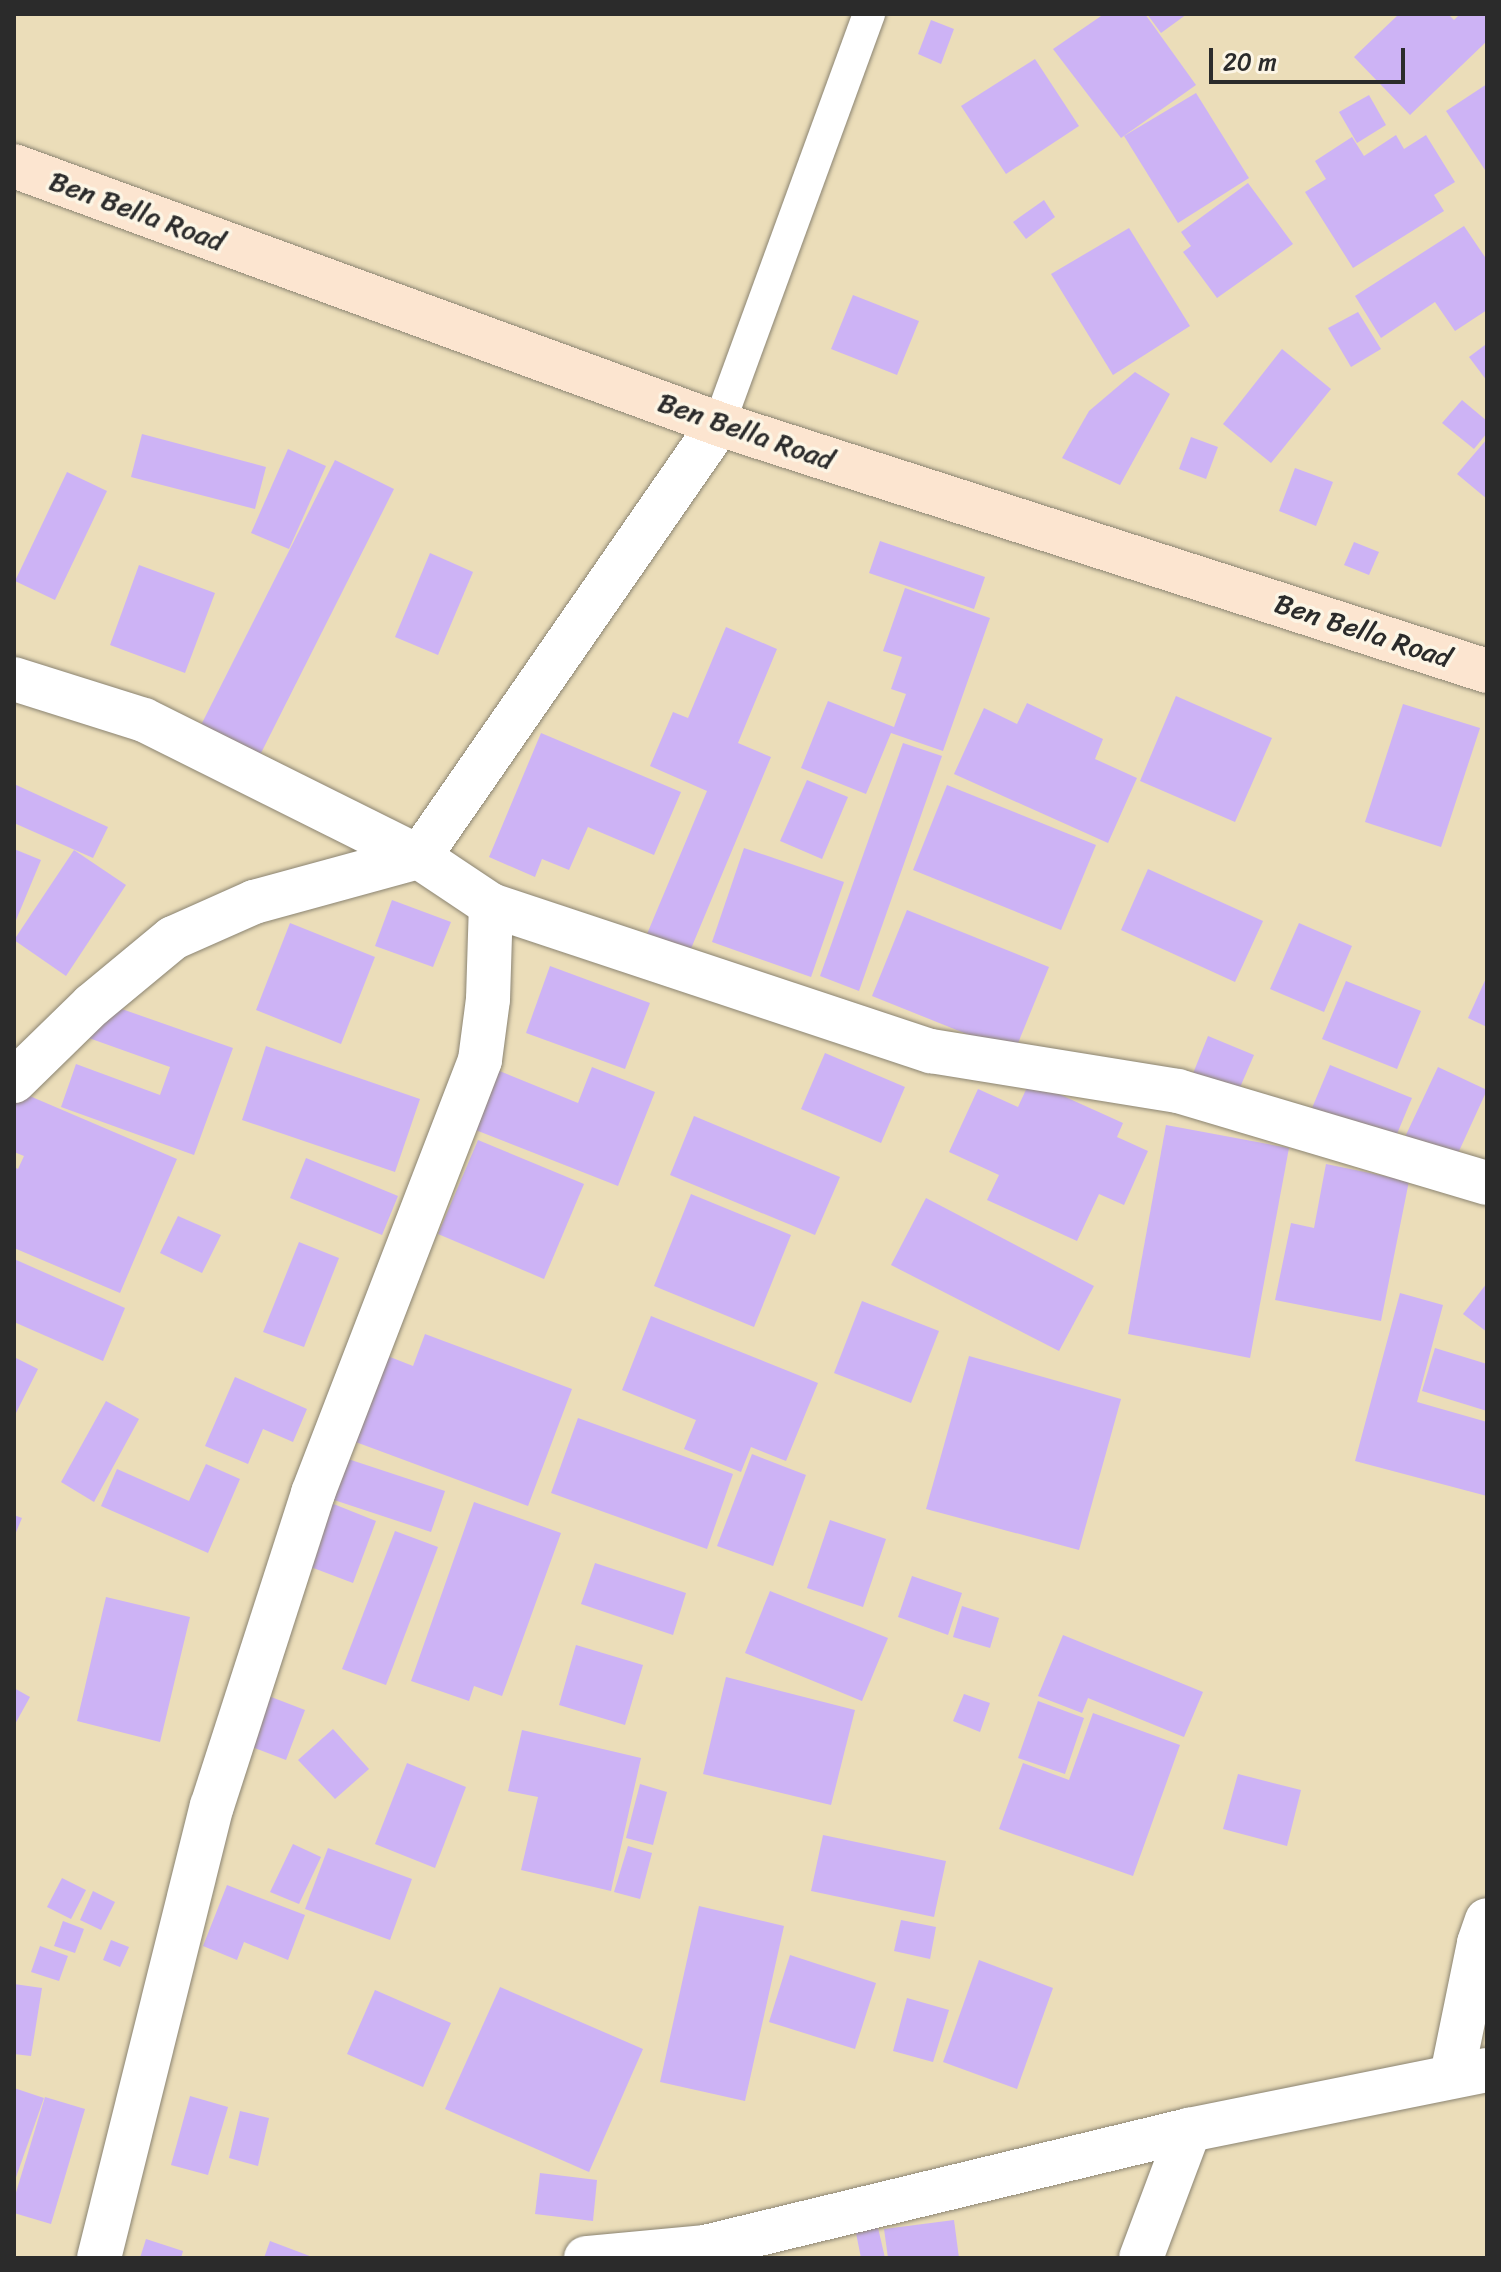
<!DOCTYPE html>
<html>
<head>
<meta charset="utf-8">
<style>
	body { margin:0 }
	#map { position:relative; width:1501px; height:2272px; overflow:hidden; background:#ebddb9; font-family:Sriracha,sans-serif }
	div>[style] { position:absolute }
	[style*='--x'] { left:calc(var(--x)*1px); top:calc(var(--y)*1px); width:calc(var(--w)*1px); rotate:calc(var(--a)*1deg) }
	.building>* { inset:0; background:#cdb3f5 }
	.roads { filter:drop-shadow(0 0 2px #8b8472) drop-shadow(0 0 2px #8b8472) }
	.service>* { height:32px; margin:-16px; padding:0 16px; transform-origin:16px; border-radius:16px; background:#fff }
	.minor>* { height:44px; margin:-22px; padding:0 22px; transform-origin:22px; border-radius:22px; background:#fff }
	.secondary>* { height:44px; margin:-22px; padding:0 22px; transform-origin:22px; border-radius:22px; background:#fce5d0 }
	span { translate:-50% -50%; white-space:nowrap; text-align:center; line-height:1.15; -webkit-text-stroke:7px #fcf5e5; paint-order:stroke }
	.street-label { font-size:28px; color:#2b2b2b }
	.frame { position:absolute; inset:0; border:16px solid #2b2b2b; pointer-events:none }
	.scale { position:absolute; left:1209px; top:48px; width:196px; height:36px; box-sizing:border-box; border:4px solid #2b2b2b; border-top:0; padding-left:10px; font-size:24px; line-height:28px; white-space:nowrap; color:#2b2b2b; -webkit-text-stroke:6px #fcf5e5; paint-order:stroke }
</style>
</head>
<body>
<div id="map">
	<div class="building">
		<i style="clip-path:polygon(1104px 14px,1145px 14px,1196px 85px,1121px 138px,1053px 49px)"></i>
		<i style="clip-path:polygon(1147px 14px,1187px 14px,1161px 33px)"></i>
		<i style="clip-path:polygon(1399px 14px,1448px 14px,1454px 20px,1460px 14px,1487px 14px,1487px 41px,1410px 115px,1354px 57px)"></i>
		<i style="clip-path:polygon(931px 20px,954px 29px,941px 64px,918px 54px)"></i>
		<i style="clip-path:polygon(1035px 59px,1079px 126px,1006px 174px,961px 106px)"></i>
		<i style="clip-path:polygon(1487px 84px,1487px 173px,1446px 111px)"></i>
		<i style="clip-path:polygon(1196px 93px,1249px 178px,1178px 223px,1124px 136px)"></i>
		<i style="clip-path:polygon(1369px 95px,1386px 125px,1357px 143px,1339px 112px)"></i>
		<i style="clip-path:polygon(1396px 135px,1404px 149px,1426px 135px,1455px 182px,1434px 195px,1444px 211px,1353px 268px,1305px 192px,1326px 179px,1315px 161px,1352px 137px,1364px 156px)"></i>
		<i style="clip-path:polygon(1248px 183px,1293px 244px,1217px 298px,1183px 252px,1191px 246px,1181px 232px)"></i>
		<i style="clip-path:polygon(1044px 200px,1055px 217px,1026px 239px,1013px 222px)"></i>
		<i style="clip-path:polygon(1464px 226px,1487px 260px,1487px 310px,1455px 331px,1435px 302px,1381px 338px,1355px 296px)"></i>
		<i style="clip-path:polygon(1129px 228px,1190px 326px,1113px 375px,1051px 274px)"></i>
		<i style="clip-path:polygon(853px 295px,919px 321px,897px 375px,831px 349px)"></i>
		<i style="clip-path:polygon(1358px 312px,1381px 349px,1351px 367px,1328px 328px)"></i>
		<i style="clip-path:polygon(1485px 345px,1487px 347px,1487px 381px,1469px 357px)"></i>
		<i style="clip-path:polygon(1282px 349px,1331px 389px,1271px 463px,1223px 424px)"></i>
		<i style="clip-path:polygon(1135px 372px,1170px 394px,1120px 485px,1062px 458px,1089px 411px)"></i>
		<i style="clip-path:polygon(1462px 400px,1487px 421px,1487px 433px,1474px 449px,1442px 423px)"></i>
		<i style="clip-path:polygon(142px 434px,266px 467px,255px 509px,131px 477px)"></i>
		<i style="clip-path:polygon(1191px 437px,1218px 447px,1206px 479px,1179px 469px)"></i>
		<i style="clip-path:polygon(1487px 439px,1487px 499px,1457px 474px)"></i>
		<i style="clip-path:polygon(288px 449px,326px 466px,289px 549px,251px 533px)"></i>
		<i style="clip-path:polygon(335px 460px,394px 489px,257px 761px,198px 731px)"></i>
		<i style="clip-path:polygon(1295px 468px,1333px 482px,1316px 526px,1279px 511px)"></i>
		<i style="clip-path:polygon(67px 472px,107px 491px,55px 600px,15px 581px)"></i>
		<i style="clip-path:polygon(880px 541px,985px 577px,974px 609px,869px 573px)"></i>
		<i style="clip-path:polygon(1354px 542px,1379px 552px,1369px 575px,1344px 565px)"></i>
		<i style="clip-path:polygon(430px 553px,473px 572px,438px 655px,395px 637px)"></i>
		<i style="clip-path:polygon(139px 565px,215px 593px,185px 673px,110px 645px)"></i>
		<i style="clip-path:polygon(905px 588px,990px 618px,943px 751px,891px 733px,866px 794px,801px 768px,828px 701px,894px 727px,906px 694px,891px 689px,902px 657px,883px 651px)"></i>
		<i style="clip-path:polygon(726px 627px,777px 649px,738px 743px,771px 757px,690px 951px,647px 934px,707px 791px,650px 766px,673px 712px,688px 718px)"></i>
		<i style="clip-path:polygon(1176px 696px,1272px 738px,1235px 822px,1140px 781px)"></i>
		<i style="clip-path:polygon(1027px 703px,1103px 739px,1095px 759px,1137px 778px,1108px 843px,954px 774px,984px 708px,1017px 724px)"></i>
		<i style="clip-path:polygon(1403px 704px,1480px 728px,1441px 847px,1365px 822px)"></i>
		<i style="clip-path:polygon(541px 733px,681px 792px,654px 855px,588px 827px,569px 870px,542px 859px,535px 877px,489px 857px)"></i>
		<i style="clip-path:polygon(903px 743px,942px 756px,859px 991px,820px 976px)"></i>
		<i style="clip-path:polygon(807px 780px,848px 797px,822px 859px,780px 841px)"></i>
		<i style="clip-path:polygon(14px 784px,108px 827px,93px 858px,14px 823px)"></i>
		<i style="clip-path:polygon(947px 785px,1096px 845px,1061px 930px,913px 870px)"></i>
		<i style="clip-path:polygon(744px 848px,844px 882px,811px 977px,712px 942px)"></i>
		<i style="clip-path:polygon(14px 849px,41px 860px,14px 925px)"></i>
		<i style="clip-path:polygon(74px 850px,126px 885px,66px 976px,14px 940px)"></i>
		<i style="clip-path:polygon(1148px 869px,1263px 921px,1235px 982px,1121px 930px)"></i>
		<i style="clip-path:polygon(392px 900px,451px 922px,433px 967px,375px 946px)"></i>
		<i style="clip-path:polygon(907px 910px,1049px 967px,1014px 1053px,872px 996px)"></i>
		<i style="clip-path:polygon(290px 923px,375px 957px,341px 1044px,256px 1010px)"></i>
		<i style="clip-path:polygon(1299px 923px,1352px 946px,1324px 1012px,1270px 989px)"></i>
		<i style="clip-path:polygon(550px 966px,650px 1003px,625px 1069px,526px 1033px)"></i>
		<i style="clip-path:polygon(1487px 976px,1487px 1027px,1468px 1018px)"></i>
		<i style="clip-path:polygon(1346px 981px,1421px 1011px,1397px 1069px,1322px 1039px)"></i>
		<i style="clip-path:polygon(99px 1001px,233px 1048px,194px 1155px,61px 1107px,76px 1064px,160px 1095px,170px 1067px,86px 1037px)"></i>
		<i style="clip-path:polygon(1208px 1036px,1254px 1055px,1235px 1099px,1190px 1081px)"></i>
		<i style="clip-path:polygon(266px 1046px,420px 1099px,395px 1172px,242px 1120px)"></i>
		<i style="clip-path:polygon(825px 1053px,905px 1087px,881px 1143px,801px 1109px)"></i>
		<i style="clip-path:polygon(1330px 1065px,1412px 1098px,1389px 1153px,1307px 1120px)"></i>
		<i style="clip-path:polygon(592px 1067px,655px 1092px,618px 1186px,473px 1129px,497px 1070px,578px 1103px)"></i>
		<i style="clip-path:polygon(1438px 1067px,1487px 1090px,1454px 1162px,1404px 1139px)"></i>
		<i style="clip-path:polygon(1030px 1081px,1123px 1123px,1117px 1137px,1148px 1151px,1124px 1205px,1099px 1194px,1077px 1241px,987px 1200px,999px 1175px,949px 1152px,978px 1089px,1018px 1107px)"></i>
		<i style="clip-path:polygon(18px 1091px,177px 1159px,120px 1293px,14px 1248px,14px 1167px,18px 1169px,24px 1156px,14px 1152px,14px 1102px)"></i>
		<i style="clip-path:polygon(694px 1116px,840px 1177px,815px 1235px,670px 1175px)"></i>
		<i style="clip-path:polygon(1166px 1125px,1289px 1148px,1250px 1358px,1128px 1334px)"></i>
		<i style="clip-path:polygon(478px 1140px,584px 1184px,544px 1279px,438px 1234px)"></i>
		<i style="clip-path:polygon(306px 1158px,398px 1196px,382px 1235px,290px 1198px)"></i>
		<i style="clip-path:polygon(1326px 1164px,1409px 1181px,1381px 1321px,1275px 1300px,1291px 1223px,1314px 1228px)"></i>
		<i style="clip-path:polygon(691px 1194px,791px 1235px,754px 1327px,654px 1286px)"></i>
		<i style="clip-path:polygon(926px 1198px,1094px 1286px,1059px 1351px,891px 1265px)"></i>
		<i style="clip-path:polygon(178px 1216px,221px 1235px,202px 1273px,160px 1253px)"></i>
		<i style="clip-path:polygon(299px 1242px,339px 1258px,304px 1347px,263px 1332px)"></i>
		<i style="clip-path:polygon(14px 1259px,125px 1308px,103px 1361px,14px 1322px)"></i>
		<i style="clip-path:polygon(1487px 1283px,1487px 1332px,1463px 1314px)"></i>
		<i style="clip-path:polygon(1400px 1293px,1443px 1305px,1417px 1402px,1487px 1422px,1487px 1496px,1355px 1461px)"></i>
		<i style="clip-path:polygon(862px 1301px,939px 1331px,911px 1403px,834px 1373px)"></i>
		<i style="clip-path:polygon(651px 1316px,818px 1383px,786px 1461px,751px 1447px,741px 1472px,684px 1449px,696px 1420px,622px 1390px)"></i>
		<i style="clip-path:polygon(425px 1334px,572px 1389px,528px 1506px,353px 1441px,385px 1355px,413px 1366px)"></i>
		<i style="clip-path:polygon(1435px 1348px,1487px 1364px,1487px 1411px,1422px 1391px)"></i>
		<i style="clip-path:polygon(969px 1356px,1121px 1399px,1079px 1550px,926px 1509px)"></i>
		<i style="clip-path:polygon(14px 1357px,38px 1369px,14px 1417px)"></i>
		<i style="clip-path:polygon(235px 1377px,307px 1409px,293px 1442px,263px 1429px,248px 1464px,205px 1446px)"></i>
		<i style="clip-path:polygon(106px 1401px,139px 1419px,94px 1502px,61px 1482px)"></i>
		<i style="clip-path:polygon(578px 1418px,733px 1474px,707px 1549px,551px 1493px)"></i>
		<i style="clip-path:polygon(752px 1454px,806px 1475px,773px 1566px,717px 1546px)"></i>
		<i style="clip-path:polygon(345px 1458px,445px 1491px,431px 1532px,331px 1499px)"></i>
		<i style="clip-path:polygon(206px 1464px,240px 1479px,208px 1553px,101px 1506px,117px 1469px,189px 1501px)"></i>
		<i style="clip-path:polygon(474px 1502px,561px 1533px,502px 1696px,474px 1686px,469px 1701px,411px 1681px)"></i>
		<i style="clip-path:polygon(331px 1503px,376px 1521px,353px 1583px,308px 1566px)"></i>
		<i style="clip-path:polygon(14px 1515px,22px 1518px,14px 1537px)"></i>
		<i style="clip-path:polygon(830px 1520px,886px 1539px,863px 1607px,807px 1588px)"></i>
		<i style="clip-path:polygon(395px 1531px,438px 1547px,386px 1685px,342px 1669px)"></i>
		<i style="clip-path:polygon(595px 1563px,686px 1593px,673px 1635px,581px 1604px)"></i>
		<i style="clip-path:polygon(912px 1576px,962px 1593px,948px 1635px,898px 1617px)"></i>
		<i style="clip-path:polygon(770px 1591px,888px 1638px,862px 1701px,745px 1653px)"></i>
		<i style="clip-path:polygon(106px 1597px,190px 1617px,160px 1742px,77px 1721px)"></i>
		<i style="clip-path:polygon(962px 1606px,999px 1618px,990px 1648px,953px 1637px)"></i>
		<i style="clip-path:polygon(1063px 1635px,1203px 1692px,1184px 1737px,1088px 1698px,1082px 1713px,1038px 1696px)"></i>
		<i style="clip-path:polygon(576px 1645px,643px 1665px,625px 1725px,559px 1705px)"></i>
		<i style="clip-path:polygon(726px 1677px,855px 1710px,831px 1805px,703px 1774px)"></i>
		<i style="clip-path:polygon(14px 1688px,30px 1697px,14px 1726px)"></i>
		<i style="clip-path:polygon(964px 1694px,990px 1703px,980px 1732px,953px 1721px)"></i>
		<i style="clip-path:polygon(266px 1695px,305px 1710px,286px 1760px,247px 1745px)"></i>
		<i style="clip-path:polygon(1038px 1701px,1084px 1718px,1065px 1774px,1018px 1758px)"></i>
		<i style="clip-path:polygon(1093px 1713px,1180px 1745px,1133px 1876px,999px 1829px,1023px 1763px,1069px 1780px)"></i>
		<i style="clip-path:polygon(333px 1729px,369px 1769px,335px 1799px,298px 1760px)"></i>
		<i style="clip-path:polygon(522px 1730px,641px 1758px,611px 1891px,521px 1870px,538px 1797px,508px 1791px)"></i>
		<i style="clip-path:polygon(407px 1763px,466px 1787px,435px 1868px,375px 1844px)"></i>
		<i style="clip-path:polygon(1238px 1774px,1301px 1790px,1287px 1846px,1223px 1829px)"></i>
		<i style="clip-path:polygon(640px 1784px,667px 1792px,653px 1845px,626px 1838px)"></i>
		<i style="clip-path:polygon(823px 1835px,946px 1861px,934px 1917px,811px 1891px)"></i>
		<i style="clip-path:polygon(293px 1844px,321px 1857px,299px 1904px,270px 1892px)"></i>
		<i style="clip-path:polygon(628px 1846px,652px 1853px,640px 1899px,614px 1892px)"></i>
		<i style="clip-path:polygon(328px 1848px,412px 1879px,390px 1940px,305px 1909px)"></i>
		<i style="clip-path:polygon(62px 1878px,86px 1890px,71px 1919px,47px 1907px)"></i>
		<i style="clip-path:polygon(227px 1885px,305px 1915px,288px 1960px,244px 1942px,237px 1960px,203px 1946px)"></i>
		<i style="clip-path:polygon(93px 1891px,115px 1902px,101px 1930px,80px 1920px)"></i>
		<i style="clip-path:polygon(699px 1906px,784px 1926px,745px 2101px,660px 2082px)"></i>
		<i style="clip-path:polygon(901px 1920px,936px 1927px,930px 1959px,894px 1951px)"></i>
		<i style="clip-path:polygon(63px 1921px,84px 1929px,75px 1953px,54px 1946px)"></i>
		<i style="clip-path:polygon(111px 1940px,129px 1947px,120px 1967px,103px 1960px)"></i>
		<i style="clip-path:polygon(40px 1946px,68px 1956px,59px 1981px,31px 1972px)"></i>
		<i style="clip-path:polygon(790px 1955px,876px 1983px,855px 2049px,769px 2022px)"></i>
		<i style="clip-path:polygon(979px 1960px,1053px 1988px,1017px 2089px,943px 2062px)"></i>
		<i style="clip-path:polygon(14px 1984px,42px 1988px,31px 2056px,14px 2054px)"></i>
		<i style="clip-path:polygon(500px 1987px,643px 2049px,589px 2172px,445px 2109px)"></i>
		<i style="clip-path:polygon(375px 1990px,451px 2023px,423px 2087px,347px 2054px)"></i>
		<i style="clip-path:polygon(907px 1998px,949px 2010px,933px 2062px,893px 2051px)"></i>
		<i style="clip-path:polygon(14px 2088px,44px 2098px,14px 2183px)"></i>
		<i style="clip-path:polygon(190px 2096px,228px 2107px,208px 2175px,171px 2165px)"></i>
		<i style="clip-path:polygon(45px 2097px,85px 2109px,51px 2224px,14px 2213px,14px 2199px)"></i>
		<i style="clip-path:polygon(240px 2111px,269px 2118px,258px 2166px,229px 2158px)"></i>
		<i style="clip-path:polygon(540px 2173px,597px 2180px,593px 2221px,535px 2214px)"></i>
		<i style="clip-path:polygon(876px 2219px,885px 2258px,861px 2258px,854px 2223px)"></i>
		<i style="clip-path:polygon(954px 2220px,959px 2258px,888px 2258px,884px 2229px)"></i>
		<i style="clip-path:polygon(146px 2239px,183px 2251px,181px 2258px,140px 2258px)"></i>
		<i style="clip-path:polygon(270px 2241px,315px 2258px,264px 2258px)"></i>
	</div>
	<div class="roads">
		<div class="service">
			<i style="--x:719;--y:424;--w:437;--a:-69.9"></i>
		</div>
		<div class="minor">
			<i style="--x:14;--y:679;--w:136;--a:17.5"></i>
			<i style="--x:144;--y:720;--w:307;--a:26.5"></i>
			<i style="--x:419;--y:857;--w:87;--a:33.7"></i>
			<i style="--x:491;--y:905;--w:464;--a:18.4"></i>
			<i style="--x:931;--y:1051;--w:250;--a:9.2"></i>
			<i style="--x:1178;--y:1091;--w:322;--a:16.6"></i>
			<i style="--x:14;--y:1081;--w:109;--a:-44.3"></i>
			<i style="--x:92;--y:1005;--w:105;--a:-39.6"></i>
			<i style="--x:173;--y:938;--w:89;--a:-24"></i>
			<i style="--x:254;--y:902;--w:171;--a:-15.3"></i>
			<i style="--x:419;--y:857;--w:527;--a:-55.28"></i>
			<i style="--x:1452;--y:2075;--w:135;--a:-78.4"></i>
			<i style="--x:1479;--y:1943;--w:24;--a:-71"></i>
			<i style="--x:99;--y:2258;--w:466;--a:-76"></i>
			<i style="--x:212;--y:1806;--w:329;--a:-72.1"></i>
			<i style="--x:313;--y:1493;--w:464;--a:-68.9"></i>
			<i style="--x:480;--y:1060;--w:62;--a:-82.5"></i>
			<i style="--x:488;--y:999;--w:94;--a:-88.2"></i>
			<i style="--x:586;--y:2258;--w:120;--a:-5.3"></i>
			<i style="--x:705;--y:2247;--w:498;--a:-13.6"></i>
			<i style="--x:1189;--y:2130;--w:304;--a:-11.4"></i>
			<i style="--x:1141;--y:2258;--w:137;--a:-69.4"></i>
		</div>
		<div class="secondary">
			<i style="--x:14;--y:166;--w:751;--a:20.1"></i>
			<i style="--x:719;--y:424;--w:807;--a:17.83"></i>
		</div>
	</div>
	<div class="street-label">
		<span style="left:137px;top:211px;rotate:20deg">Ben Bella Road</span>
		<span style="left:746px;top:431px;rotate:19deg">Ben Bella Road</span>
		<span style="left:1363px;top:631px;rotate:18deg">Ben Bella Road</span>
	</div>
	<div class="frame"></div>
	<div class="scale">20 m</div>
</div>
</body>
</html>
